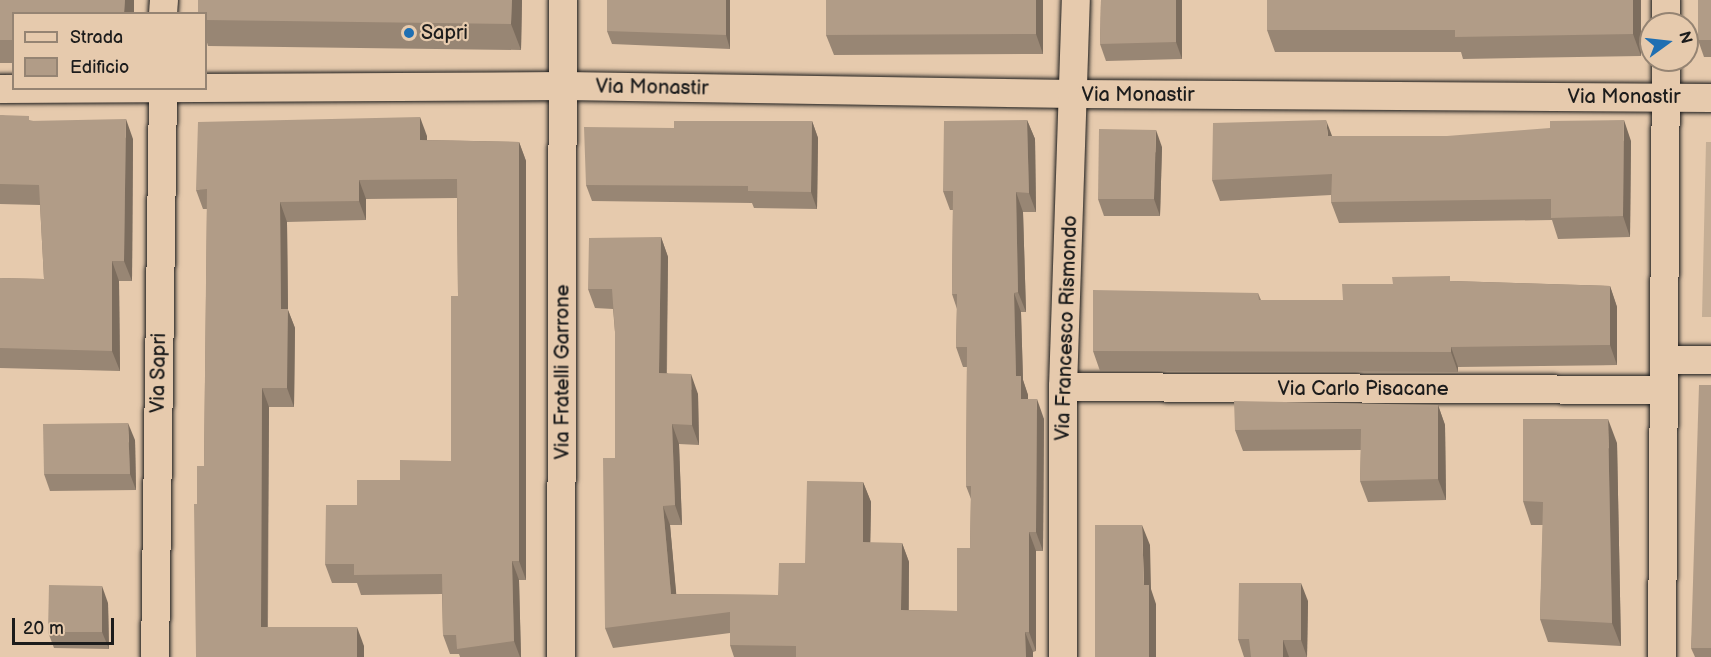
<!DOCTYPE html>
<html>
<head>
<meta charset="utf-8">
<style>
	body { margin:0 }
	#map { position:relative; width:1711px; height:657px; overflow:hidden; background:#e6caad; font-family:"Balsamiq Sans",sans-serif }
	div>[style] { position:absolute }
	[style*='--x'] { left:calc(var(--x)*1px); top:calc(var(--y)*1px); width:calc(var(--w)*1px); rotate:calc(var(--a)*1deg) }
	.green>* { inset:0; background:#c5ae95 }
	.roads { filter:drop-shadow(0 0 2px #1c1c1c) drop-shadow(0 0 2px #1c1c1c) }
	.street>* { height:28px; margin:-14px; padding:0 14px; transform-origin:14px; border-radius:14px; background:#e6caad }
	.wall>* { inset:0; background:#988674 }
	.shaded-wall>* { inset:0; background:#7c6d5e }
	.building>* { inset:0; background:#b19c87 }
	.dots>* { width:16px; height:16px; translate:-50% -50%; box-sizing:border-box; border:3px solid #e6caad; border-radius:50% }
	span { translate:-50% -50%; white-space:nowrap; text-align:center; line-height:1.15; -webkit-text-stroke:4.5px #e6caad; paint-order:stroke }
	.poi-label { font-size:20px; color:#1c1c1c }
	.left { translate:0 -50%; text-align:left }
	.street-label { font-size:20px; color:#1c1c1c }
	.legend { position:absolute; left:12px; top:12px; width:195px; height:78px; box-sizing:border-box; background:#e6caad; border:2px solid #958473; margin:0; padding:8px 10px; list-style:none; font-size:18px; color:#1c1c1c }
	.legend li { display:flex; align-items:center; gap:12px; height:30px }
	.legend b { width:30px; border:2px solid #958473 }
	.north { position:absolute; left:1639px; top:12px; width:60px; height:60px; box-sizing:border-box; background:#e6caad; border:2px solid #958473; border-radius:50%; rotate:75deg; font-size:16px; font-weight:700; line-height:24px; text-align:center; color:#1c1c1c }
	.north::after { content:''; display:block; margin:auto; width:21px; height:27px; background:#1f6fb2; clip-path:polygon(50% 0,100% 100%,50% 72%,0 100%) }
	.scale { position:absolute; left:12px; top:618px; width:102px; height:27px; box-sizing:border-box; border:3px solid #1c1c1c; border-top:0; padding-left:8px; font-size:18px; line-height:21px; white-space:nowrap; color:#1c1c1c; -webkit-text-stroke:4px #e6caad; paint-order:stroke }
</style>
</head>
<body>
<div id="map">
	<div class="green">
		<i style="clip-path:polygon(1706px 142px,1711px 142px,1711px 317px,1702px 317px)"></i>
	</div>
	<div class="roads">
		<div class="street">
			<i style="--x:1666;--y:0;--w:24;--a:90"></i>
			<i style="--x:163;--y:14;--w:14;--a:-86"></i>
			<i style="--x:0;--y:89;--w:565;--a:-0.3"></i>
			<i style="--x:565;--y:86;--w:510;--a:0.9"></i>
			<i style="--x:1075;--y:94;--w:636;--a:0.36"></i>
			<i style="--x:1664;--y:360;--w:47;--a:0"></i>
			<i style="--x:1063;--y:387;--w:600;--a:0.29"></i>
			<i style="--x:155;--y:657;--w:569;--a:-89.19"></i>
			<i style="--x:561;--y:657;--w:657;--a:-89.83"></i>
			<i style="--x:1063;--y:657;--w:270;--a:-90"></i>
			<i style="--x:1063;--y:387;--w:387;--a:-88.1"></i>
			<i style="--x:1662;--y:657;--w:597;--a:-89.62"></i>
		</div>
	</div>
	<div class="wall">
		<i style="clip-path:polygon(0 0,134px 0,134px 14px,14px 14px,14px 63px,0 63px)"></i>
		<i style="clip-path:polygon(198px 0,522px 0,521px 50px,208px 46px,206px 39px,206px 14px)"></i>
		<i style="clip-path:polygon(730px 0,730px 49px,612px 44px,607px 31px)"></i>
		<i style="clip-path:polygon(826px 0,1043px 0,1043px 54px,834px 55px,826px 35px)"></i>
		<i style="clip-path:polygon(1101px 0,1182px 0,1182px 59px,1106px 61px,1100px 44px)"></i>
		<i style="clip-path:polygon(1641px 0,1641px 56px,1463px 59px,1461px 52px,1275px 52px,1267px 30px)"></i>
		<i style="clip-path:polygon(1711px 0,1711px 57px,1704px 57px,1698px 40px)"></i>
		<i style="clip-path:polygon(0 115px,133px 139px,132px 281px,119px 281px,120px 371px,0 368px,0 278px,44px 279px,40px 205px,0 204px)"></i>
		<i style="clip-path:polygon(1027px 120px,1035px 139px,1036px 212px,1023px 212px,1026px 312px,1021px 312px,1023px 380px,1028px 395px,1028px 399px,1044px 419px,1043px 551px,1036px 551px,1036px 651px,1033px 652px,1033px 657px,734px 657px,730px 645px,730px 633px,613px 648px,605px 628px,615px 458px,615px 332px,613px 309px,595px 308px,588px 289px,661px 237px,668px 257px,667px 373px,698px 394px,699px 445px,679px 444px,682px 525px,670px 525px,676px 594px,778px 595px,805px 563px,863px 482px,871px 502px,870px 543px,902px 543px,909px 562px,909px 610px,957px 611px,970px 548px,971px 499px,966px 486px,967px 367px,963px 367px,956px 347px,957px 309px,952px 294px,953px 210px,950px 210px,943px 191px)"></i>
		<i style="clip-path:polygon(812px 121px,818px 138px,817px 209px,754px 208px,752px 203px,592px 201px,586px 185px,674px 128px)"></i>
		<i style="clip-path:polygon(427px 136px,427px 140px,519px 142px,526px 161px,526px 580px,519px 580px,521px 657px,460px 657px,459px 654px,450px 654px,443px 635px,442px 594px,361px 595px,357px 583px,332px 583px,325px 564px,357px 505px,400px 480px,451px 461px,458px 296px,457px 198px,366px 199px,366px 220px,287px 222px,288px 310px,295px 328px,294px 407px,269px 407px,268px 627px,364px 646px,364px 657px,196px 657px,197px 504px,204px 466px,207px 209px,203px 209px,196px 190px)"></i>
		<i style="clip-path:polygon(1332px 136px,1631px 141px,1630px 237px,1558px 239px,1552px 220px,1339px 223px,1331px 202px,1331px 195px,1220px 201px,1212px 180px)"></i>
		<i style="clip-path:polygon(1162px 147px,1160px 216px,1104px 216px,1098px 199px)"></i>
		<i style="clip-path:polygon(1452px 281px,1610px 286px,1617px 307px,1617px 365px,1458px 367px,1458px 372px,1100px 371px,1093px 351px,1258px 293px,1261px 300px,1343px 300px)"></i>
		<i style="clip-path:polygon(1711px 385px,1711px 657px,1695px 657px,1691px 648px)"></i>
		<i style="clip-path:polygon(1438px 405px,1445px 425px,1446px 500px,1368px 502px,1360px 481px,1361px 450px,1243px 451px,1235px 430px)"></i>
		<i style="clip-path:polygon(135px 440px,136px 490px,50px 491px,44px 474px)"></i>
		<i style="clip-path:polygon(1617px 443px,1621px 646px,1548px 642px,1540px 619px,1543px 525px,1531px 525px,1523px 501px)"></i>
		<i style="clip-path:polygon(1308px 601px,1307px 657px,1244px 657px,1238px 639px)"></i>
		<i style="clip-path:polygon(108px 603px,109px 649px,54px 648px,48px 632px)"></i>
	</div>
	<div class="shaded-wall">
		<i style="clip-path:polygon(125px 0,134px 0,134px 14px,124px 14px)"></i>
		<i style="clip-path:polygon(512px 0,522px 0,521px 50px,511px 24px)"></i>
		<i style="clip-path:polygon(726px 0,730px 0,730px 49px,726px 35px)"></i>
		<i style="clip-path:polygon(1036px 0,1043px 0,1043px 54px,1036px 34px)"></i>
		<i style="clip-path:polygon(1176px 0,1182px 0,1182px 59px,1176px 42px)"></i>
		<i style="clip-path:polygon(1633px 0,1641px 0,1641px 56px,1633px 34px)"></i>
		<i style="clip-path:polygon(420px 117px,427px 136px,427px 159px,420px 140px)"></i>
		<i style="clip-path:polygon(126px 119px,133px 139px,132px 281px,124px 261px)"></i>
		<i style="clip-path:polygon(1027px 120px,1035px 139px,1036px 212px,1029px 193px)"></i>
		<i style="clip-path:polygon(1326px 120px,1334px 141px,1328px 136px)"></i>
		<i style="clip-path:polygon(1624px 120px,1631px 141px,1630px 237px,1623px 216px)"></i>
		<i style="clip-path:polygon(812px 121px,818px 138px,817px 209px,811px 192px)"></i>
		<i style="clip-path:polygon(1156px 130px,1162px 147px,1160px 216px,1154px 199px)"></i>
		<i style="clip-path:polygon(519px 142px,526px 161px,526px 580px,519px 561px)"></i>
		<i style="clip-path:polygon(359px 180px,366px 199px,366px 220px,359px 201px)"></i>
		<i style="clip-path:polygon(1016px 192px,1023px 212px,1026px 312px,1018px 292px)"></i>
		<i style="clip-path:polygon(280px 202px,287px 222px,288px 310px,295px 328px,294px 407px,287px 388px,281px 309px)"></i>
		<i style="clip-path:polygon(661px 237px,668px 257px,666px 393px,659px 373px)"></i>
		<i style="clip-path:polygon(112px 261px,119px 281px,120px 371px,112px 351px)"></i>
		<i style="clip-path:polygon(1610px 286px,1617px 307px,1617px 365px,1610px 345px)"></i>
		<i style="clip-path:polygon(1014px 293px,1021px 312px,1023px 380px,1028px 395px,1028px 419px,1021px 399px,1016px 376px)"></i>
		<i style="clip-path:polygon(1451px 347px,1458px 367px,1458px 372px,1451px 352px)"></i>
		<i style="clip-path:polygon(691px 374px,698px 394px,699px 445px,692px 425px)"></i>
		<i style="clip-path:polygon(262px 388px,269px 407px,267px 646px,261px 627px)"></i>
		<i style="clip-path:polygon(1037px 399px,1044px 419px,1043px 551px,1036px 532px)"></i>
		<i style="clip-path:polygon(1438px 405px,1445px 425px,1446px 500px,1438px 479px)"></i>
		<i style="clip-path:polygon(1608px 419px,1617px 443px,1621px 646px,1612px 623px)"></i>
		<i style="clip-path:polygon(128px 423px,135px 440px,136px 490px,130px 474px)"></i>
		<i style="clip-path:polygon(672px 424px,679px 444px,682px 525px,675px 505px)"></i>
		<i style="clip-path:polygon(863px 482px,871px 502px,870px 562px,863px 542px)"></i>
		<i style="clip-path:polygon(663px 506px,670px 525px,678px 613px,671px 594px)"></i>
		<i style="clip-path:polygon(1142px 525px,1150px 545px,1151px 589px,1156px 604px,1156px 657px,1149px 657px,1144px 585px)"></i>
		<i style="clip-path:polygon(1029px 532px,1036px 551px,1036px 651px,1029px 632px)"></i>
		<i style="clip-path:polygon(902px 543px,909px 562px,908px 630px,901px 610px)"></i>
		<i style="clip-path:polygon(512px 561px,519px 580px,521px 657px,520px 657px,514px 641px)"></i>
		<i style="clip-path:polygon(1301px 583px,1308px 601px,1307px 657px,1301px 640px)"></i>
		<i style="clip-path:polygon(102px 586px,108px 603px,109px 649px,102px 632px)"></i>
		<i style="clip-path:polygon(357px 627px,364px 646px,364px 657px,357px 657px)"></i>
		<i style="clip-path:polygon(1025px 632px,1033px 652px,1033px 657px,1026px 657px)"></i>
		<i style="clip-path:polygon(1283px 640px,1289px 657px,1283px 657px)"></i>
	</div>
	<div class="building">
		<i style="clip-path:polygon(0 0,125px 0,124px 14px,14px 14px,14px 40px,0 40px)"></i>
		<i style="clip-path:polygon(198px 0,512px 0,511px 24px,206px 20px,206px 14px,198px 14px)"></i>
		<i style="clip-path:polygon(607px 0,726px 0,726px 35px,607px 31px)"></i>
		<i style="clip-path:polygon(826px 0,1036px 0,1036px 34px,826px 35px)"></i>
		<i style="clip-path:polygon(1101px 0,1176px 0,1176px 42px,1100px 44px)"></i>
		<i style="clip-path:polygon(1267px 0,1633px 0,1633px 34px,1455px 37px,1455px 30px,1267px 30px)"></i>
		<i style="clip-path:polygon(1698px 0,1711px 0,1711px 40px,1698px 40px)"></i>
		<i style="clip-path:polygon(0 115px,29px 116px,29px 121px,126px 119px,124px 261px,112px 261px,112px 351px,0 348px,0 278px,44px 279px,39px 185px,0 184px)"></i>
		<i style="clip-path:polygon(420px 117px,420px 140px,519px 142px,519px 561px,512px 561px,514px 641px,457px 649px,456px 635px,443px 635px,442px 574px,354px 575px,354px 564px,325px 564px,326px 505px,357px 505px,357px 480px,400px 480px,400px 460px,451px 461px,451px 296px,458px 296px,457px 179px,359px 180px,359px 201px,280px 202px,281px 309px,288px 309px,287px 388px,262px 388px,261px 627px,357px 627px,357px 657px,196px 657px,194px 504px,197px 504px,197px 466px,204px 466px,207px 189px,196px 190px,198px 122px)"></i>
		<i style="clip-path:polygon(1027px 120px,1029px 193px,1016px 192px,1018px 292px,1014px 293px,1016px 376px,1021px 376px,1021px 399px,1037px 399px,1036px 532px,1029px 532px,1029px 632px,1025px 632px,1026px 657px,796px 657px,796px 646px,730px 645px,730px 612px,605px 628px,603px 458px,615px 458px,615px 332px,612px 289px,588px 289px,589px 238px,661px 237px,659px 373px,691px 374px,692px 425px,672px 424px,675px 505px,663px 506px,671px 594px,778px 595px,779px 563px,805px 563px,807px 481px,863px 482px,863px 542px,902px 543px,901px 610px,957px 611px,957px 548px,970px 548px,971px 486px,966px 486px,967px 347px,956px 347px,957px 294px,952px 294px,953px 191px,943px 191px,944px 121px)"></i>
		<i style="clip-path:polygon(1326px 120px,1328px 136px,1447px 136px,1550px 128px,1550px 121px,1624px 120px,1623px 216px,1551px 218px,1551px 199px,1331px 202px,1332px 174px,1212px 180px,1213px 123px)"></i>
		<i style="clip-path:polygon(674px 121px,812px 121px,811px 192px,748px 191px,748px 186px,586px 185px,584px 127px,674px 128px)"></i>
		<i style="clip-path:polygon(1099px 129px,1156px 130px,1154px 199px,1098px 199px)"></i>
		<i style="clip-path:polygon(1450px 276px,1450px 281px,1610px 286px,1610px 345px,1451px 347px,1451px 352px,1093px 351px,1093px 290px,1258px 293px,1259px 300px,1343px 300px,1342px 284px,1393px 284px,1392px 277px)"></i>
		<i style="clip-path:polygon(1699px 385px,1711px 385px,1711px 648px,1691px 648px)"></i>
		<i style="clip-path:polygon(1234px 401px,1438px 405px,1438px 479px,1360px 481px,1361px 429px,1235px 430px)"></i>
		<i style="clip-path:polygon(1523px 419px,1608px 419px,1612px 623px,1540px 619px,1543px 502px,1523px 501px)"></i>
		<i style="clip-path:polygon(128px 423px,130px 474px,44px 474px,43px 424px)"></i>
		<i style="clip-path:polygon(1095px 525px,1142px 525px,1144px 585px,1149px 585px,1149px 657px,1095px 657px)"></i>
		<i style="clip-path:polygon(1239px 583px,1301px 583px,1301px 640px,1283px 640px,1283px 657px,1251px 657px,1249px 639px,1238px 639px)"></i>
		<i style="clip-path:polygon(49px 585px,102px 586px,102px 632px,48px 632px)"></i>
	</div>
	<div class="dots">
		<i style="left:409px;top:33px;background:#1f6fb2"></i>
	</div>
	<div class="poi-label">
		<span class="left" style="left:421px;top:33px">Sapri</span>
	</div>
	<div class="street-label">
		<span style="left:652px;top:88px;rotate:1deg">Via Monastir</span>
		<span style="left:1138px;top:95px">Via Monastir</span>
		<span style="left:1624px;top:97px">Via Monastir</span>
		<span style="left:1067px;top:328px;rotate:-88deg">Via Francesco Rismondo</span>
		<span style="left:563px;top:372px;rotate:-90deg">Via Fratelli Garrone</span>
		<span style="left:159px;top:373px;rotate:-89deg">Via Sapri</span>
		<span style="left:1363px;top:389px">Via Carlo Pisacane</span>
	</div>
	<ul class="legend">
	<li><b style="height:8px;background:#e6caad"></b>Strada</li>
	<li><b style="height:16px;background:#b19c87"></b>Edificio</li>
	</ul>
	<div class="north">N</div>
	<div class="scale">20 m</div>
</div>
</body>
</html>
